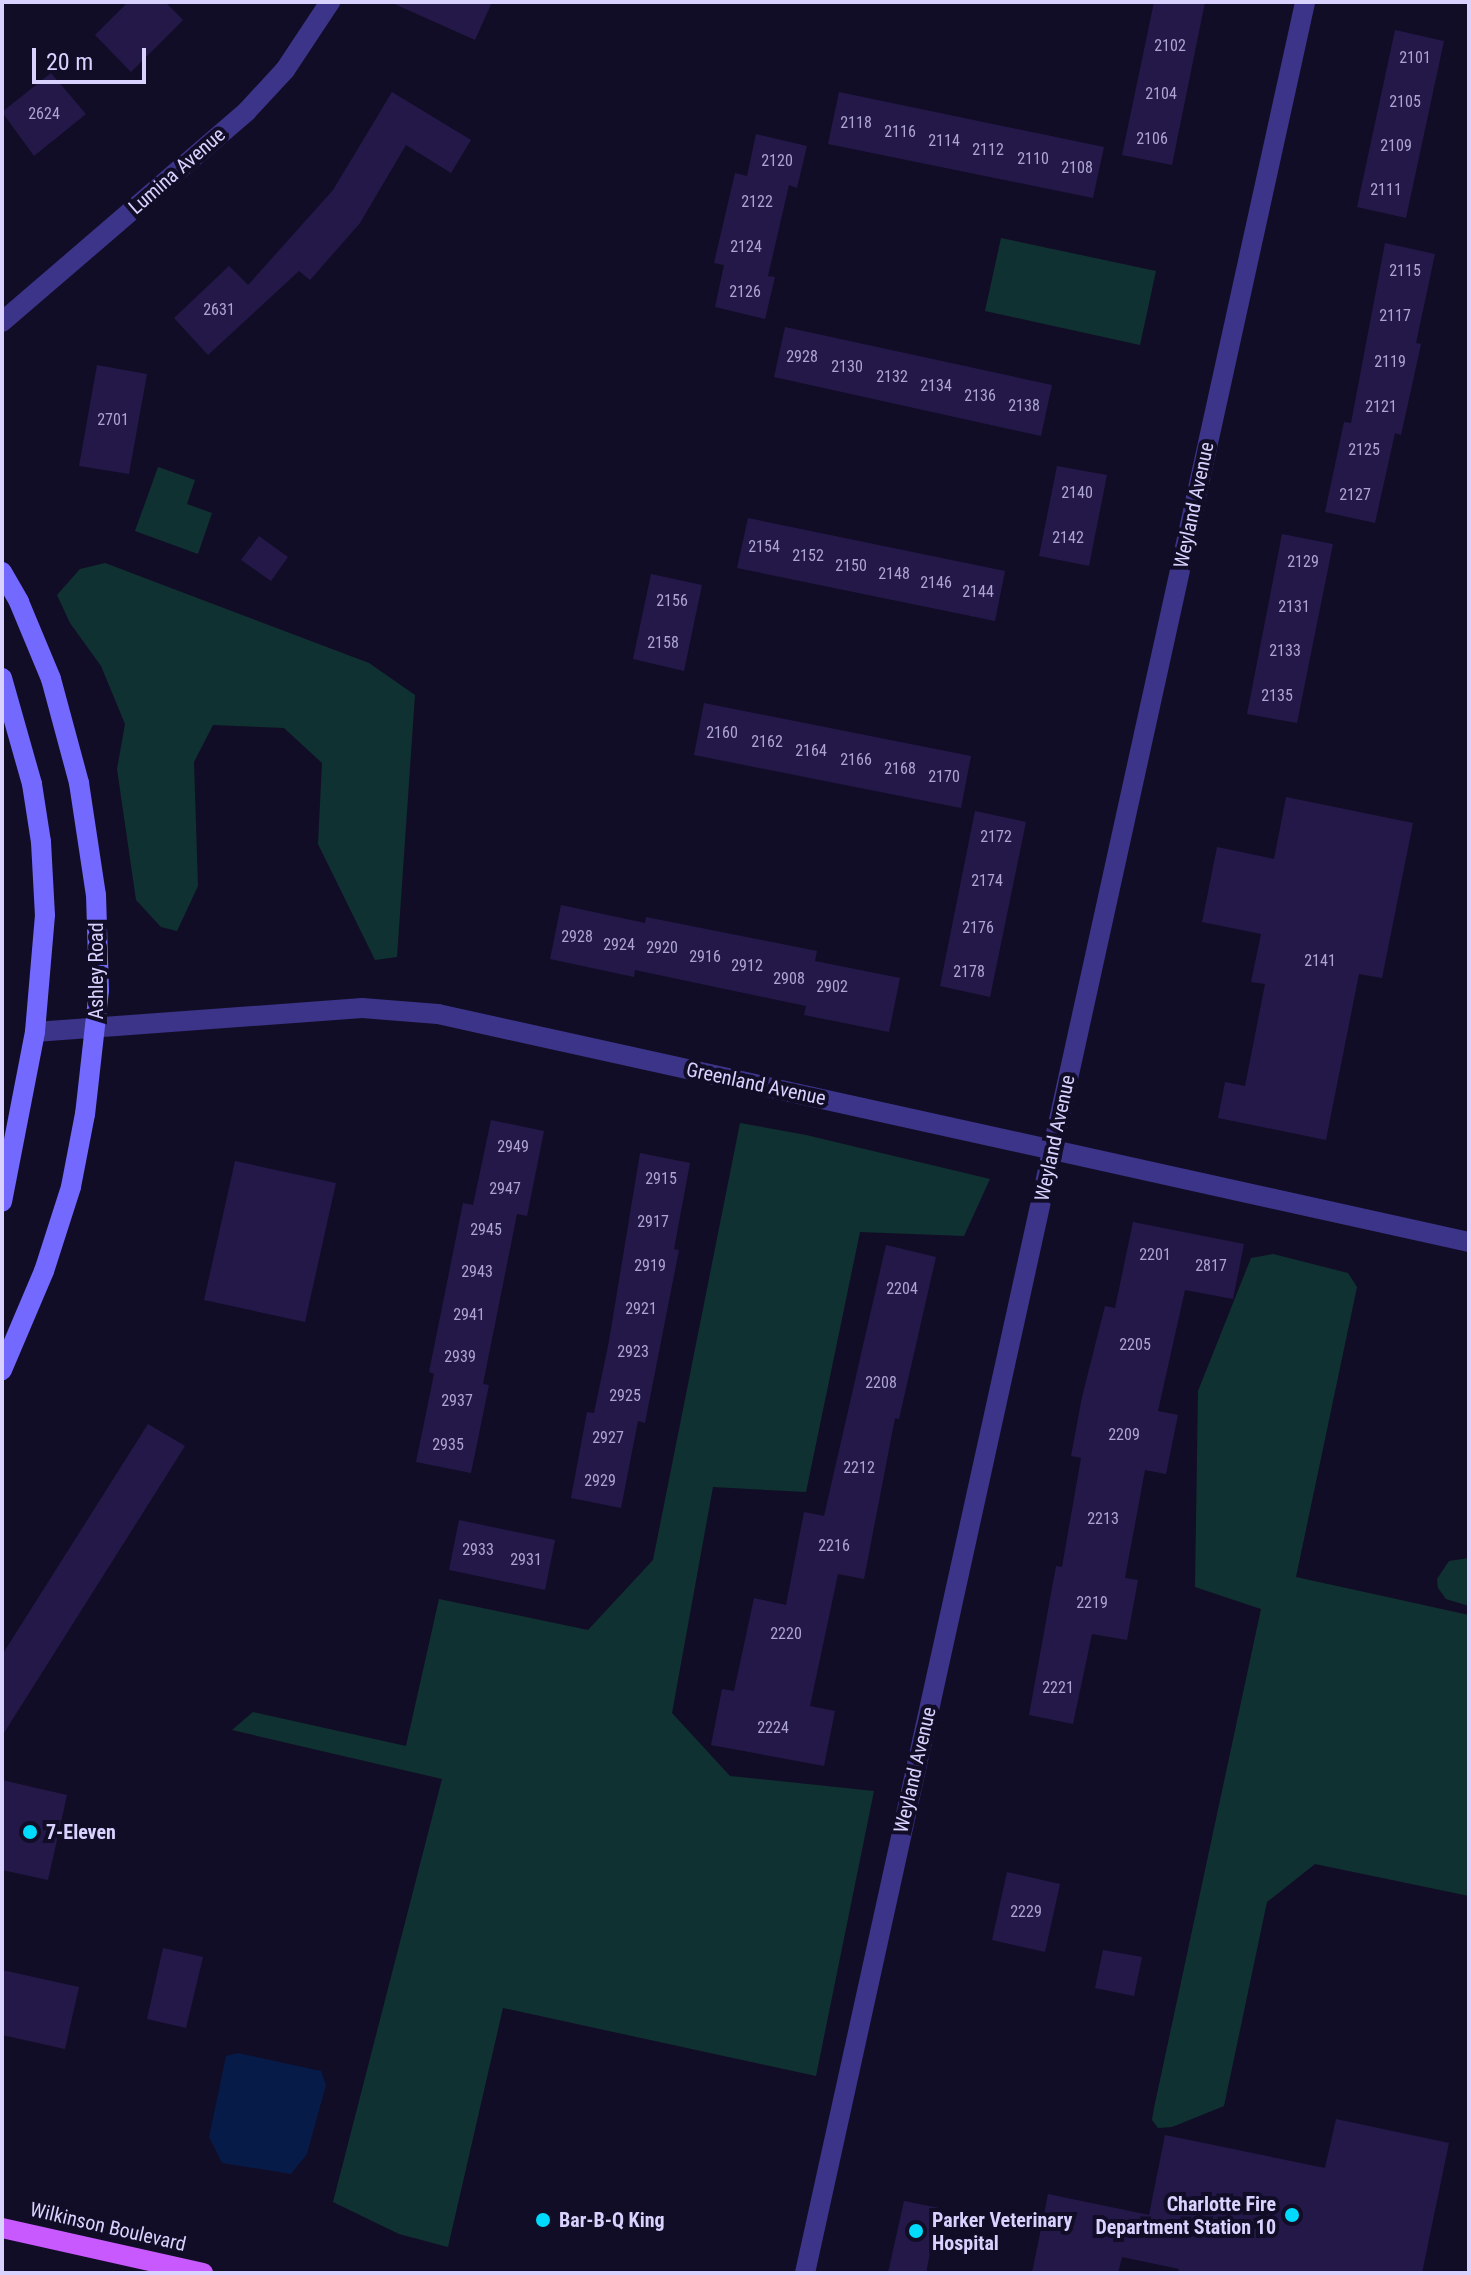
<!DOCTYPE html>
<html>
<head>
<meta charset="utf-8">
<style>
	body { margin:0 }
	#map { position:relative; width:1471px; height:2275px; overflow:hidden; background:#120d26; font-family:"Roboto Condensed",sans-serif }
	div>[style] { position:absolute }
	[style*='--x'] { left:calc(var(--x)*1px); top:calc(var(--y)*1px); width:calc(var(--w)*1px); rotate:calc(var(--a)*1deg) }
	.green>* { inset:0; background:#103131 }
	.water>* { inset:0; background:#061b47 }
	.building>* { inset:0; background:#241849 }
	.street>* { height:20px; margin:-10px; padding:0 10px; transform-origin:10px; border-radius:10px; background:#3b3489 }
	.secondary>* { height:20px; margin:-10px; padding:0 10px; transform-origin:10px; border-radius:10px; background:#7369ff }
	.primary>* { height:20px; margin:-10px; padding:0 10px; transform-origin:10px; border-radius:10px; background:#c859ff }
	.dots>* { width:22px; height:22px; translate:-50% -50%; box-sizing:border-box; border:4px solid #120d26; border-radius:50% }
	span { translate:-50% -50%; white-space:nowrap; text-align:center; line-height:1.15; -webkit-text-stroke:8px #120d26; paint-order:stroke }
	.number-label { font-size:16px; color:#aca4d2 }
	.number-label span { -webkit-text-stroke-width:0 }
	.street-label { font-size:20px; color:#d9d2ff }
	.poi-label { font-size:20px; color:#d9d2ff; font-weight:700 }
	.left { translate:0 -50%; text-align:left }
	.right { translate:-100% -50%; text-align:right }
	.frame { position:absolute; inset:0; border:4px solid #d9d2ff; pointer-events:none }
	.scale { position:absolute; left:32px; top:48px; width:114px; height:36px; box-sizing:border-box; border:4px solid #d9d2ff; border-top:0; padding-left:10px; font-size:24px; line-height:28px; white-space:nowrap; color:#d9d2ff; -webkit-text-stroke:6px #120d26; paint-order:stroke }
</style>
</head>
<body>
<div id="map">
	<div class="green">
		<i style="clip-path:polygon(1001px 238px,1156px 271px,1140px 345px,985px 311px)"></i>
		<i style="clip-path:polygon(158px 467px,195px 480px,187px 504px,212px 513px,198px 554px,135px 531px)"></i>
		<i style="clip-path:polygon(105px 563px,369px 663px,415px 695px,397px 957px,375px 960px,318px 844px,322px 763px,284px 728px,213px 725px,194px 762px,198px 886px,177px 931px,161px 927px,136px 900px,117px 769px,125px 724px,101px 666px,70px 623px,57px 595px,80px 569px)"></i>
		<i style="clip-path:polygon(740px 1123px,806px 1135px,990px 1179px,964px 1236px,860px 1232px,806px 1492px,713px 1487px,672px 1713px,730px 1776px,874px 1791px,816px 2076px,503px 2008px,448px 2247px,399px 2234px,333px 2202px,442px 1779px,232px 1730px,253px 1712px,406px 1746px,439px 1599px,588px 1630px,653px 1560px)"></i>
		<i style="clip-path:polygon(1273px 1254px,1348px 1273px,1357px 1287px,1296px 1577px,1469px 1615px,1469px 1896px,1315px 1864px,1267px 1902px,1224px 2106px,1172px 2127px,1158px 2128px,1152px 2120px,1154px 2108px,1261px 1609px,1195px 1587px,1198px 1391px,1251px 1258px)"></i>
		<i style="clip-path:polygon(1469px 1558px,1469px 1606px,1446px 1599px,1438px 1588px,1437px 1579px,1449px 1561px)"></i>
	</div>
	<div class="water">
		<i style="clip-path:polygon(238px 2053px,321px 2071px,326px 2085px,307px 2154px,291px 2174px,222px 2163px,209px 2137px,226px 2056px)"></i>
	</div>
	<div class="building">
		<i style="clip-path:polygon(128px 2px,165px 2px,183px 20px,131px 72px,95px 35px)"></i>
		<i style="clip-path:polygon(390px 2px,492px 2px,475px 40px)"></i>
		<i style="clip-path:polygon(1154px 2px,1205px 2px,1172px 165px,1122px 155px)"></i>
		<i style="clip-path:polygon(1395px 30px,1444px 41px,1406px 218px,1357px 207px)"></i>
		<i style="clip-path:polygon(51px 73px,86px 114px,34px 156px,2px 112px)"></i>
		<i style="clip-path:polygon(392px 92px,471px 140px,451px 173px,406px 145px,360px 223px,310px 280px,299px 271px,208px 355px,174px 318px,229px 266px,248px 285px,333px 190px)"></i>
		<i style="clip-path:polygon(839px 92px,1104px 147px,1093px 198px,828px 144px)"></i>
		<i style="clip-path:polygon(756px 134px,807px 146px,797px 188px,789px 185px,768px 276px,775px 277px,765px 319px,715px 307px,724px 265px,714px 263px,735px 173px,747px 176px)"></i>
		<i style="clip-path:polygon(1385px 243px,1435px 254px,1416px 343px,1421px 344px,1411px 390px,1401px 435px,1395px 433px,1375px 523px,1325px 512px,1344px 422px,1351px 423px)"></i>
		<i style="clip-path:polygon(785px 327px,1052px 385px,1041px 436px,774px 377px)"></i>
		<i style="clip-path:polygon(97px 365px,147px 374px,129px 474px,79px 466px)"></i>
		<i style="clip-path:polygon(1057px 466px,1107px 475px,1089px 566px,1039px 556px)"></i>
		<i style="clip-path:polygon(748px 518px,1005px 571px,995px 621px,737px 568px)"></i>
		<i style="clip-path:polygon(1282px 534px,1333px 544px,1297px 723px,1247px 714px)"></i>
		<i style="clip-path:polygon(259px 536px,288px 557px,271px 581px,241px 560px)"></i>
		<i style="clip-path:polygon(651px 574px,702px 585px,684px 671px,633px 659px)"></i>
		<i style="clip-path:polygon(704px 703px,971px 756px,961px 808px,694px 755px)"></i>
		<i style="clip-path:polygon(1286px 797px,1413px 823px,1382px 978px,1359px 974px,1326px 1140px,1218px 1118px,1225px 1082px,1245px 1086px,1265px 984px,1251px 982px,1261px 934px,1202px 922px,1217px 847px,1274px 859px)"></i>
		<i style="clip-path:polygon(975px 811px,1026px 822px,990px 997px,940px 986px)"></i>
		<i style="clip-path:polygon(561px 905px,645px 923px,646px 917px,817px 951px,815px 961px,900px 978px,889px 1032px,804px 1015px,806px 1006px,635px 970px,634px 977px,550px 959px)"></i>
		<i style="clip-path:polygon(491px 1120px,544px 1131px,527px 1216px,517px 1214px,483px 1384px,489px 1385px,471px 1473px,416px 1462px,434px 1374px,429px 1372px,463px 1203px,473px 1205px)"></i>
		<i style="clip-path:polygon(640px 1153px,690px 1163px,674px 1249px,679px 1250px,645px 1423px,638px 1421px,621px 1508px,571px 1498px,587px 1412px,594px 1413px,609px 1341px)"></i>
		<i style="clip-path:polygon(235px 1161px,336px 1183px,305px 1322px,204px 1300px)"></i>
		<i style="clip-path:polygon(1133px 1222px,1244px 1244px,1233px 1299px,1185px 1290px,1158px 1411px,1178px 1415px,1166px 1474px,1145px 1470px,1125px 1578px,1138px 1580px,1127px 1640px,1092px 1634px,1073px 1724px,1029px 1715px,1056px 1566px,1062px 1567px,1081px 1458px,1071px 1456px,1082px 1397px,1105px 1306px,1115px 1308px)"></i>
		<i style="clip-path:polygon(886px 1245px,936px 1257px,899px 1419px,895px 1418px,864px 1579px,838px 1574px,810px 1706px,835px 1711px,824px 1766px,711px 1745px,722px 1689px,734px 1691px,754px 1598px,786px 1605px,804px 1512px,824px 1516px)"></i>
		<i style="clip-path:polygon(148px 1424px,185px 1446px,2px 1736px,2px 1655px)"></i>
		<i style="clip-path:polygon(459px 1520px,555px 1540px,545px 1590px,449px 1570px)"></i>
		<i style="clip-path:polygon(2px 1780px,67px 1795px,48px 1880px,2px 1870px)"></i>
		<i style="clip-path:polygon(1007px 1872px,1060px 1884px,1045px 1952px,992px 1940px)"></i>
		<i style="clip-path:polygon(163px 1948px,203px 1957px,186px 2028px,147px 2019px)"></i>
		<i style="clip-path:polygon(1103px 1950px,1142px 1957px,1134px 1996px,1095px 1988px)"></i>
		<i style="clip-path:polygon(2px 1970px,79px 1987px,65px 2049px,2px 2035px)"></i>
		<i style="clip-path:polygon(1336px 2119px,1449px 2143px,1422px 2273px,1178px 2273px,1179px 2269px,1122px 2257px,1118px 2273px,1032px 2273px,1048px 2194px,1149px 2215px,1165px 2135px,1325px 2168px)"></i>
		<i style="clip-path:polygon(904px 2201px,939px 2208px,926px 2273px,888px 2273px)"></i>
	</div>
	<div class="street">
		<i style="--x:2;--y:322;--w:323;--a:-40.7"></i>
		<i style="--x:247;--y:111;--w:56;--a:-47.2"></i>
		<i style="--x:285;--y:70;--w:82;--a:-56.5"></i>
		<i style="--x:35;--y:1032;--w:328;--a:-4.2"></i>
		<i style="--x:362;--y:1008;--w:76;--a:4.5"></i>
		<i style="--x:438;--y:1014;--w:1056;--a:12.47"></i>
		<i style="--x:805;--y:2273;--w:2325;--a:-77.58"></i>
	</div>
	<div class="secondary">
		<i style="--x:2;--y:572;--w:34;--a:60"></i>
		<i style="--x:19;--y:602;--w:83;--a:67.4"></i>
		<i style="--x:51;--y:679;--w:108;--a:74.9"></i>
		<i style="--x:79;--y:783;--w:113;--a:81.4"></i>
		<i style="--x:96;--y:895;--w:95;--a:88.2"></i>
		<i style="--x:99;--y:990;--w:125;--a:96.4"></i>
		<i style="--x:85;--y:1114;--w:74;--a:100.9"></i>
		<i style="--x:71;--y:1187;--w:88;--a:107.8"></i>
		<i style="--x:44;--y:1271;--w:108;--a:113"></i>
		<i style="--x:2;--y:678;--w:110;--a:74.2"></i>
		<i style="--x:32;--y:784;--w:59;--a:81.2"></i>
		<i style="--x:41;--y:842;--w:73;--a:86.9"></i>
		<i style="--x:45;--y:915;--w:117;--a:94.9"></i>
		<i style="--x:35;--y:1032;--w:173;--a:101"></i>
	</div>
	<div class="primary">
		<i style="--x:2;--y:2228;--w:206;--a:12.6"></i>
	</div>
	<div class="dots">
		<i style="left:30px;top:1832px;background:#00dafd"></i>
		<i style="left:1292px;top:2215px;background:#00dafd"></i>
		<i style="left:543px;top:2220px;background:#00dafd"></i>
		<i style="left:916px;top:2231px;background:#00dafd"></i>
	</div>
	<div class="number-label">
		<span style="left:1170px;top:46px">2102</span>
		<span style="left:1415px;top:58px">2101</span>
		<span style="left:1161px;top:94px">2104</span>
		<span style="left:1405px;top:102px">2105</span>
		<span style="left:44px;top:114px">2624</span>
		<span style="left:856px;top:123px">2118</span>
		<span style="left:900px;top:132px">2116</span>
		<span style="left:1152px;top:139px">2106</span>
		<span style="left:944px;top:141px">2114</span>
		<span style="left:1396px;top:146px">2109</span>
		<span style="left:988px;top:150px">2112</span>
		<span style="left:1033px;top:159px">2110</span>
		<span style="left:777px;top:161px">2120</span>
		<span style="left:1077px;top:168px">2108</span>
		<span style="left:1386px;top:190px">2111</span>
		<span style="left:757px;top:202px">2122</span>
		<span style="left:746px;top:247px">2124</span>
		<span style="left:1405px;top:271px">2115</span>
		<span style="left:745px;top:292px">2126</span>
		<span style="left:219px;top:310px">2631</span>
		<span style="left:1395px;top:316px">2117</span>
		<span style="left:802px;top:357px">2928</span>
		<span style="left:1390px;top:362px">2119</span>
		<span style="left:847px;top:367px">2130</span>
		<span style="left:892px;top:377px">2132</span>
		<span style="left:936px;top:386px">2134</span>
		<span style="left:980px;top:396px">2136</span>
		<span style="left:1024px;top:406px">2138</span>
		<span style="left:1381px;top:407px">2121</span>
		<span style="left:113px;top:420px">2701</span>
		<span style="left:1364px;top:450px">2125</span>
		<span style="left:1077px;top:493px">2140</span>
		<span style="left:1355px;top:495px">2127</span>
		<span style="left:1068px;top:538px">2142</span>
		<span style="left:764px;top:547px">2154</span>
		<span style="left:808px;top:556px">2152</span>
		<span style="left:1303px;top:562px">2129</span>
		<span style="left:851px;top:566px">2150</span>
		<span style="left:894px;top:574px">2148</span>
		<span style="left:936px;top:583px">2146</span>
		<span style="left:978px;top:592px">2144</span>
		<span style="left:672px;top:601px">2156</span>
		<span style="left:1294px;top:607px">2131</span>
		<span style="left:663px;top:643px">2158</span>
		<span style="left:1285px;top:651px">2133</span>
		<span style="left:1277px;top:696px">2135</span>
		<span style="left:722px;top:733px">2160</span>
		<span style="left:767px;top:742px">2162</span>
		<span style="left:811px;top:751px">2164</span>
		<span style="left:856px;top:760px">2166</span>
		<span style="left:900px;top:769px">2168</span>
		<span style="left:944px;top:777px">2170</span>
		<span style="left:996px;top:837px">2172</span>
		<span style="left:987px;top:881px">2174</span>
		<span style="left:978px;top:928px">2176</span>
		<span style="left:577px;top:937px">2928</span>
		<span style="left:619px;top:945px">2924</span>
		<span style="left:662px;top:948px">2920</span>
		<span style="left:705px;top:957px">2916</span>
		<span style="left:1320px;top:961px">2141</span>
		<span style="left:747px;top:966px">2912</span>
		<span style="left:969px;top:972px">2178</span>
		<span style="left:789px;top:979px">2908</span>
		<span style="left:832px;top:987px">2902</span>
		<span style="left:513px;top:1147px">2949</span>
		<span style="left:661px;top:1179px">2915</span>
		<span style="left:505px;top:1189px">2947</span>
		<span style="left:653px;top:1222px">2917</span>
		<span style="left:486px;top:1230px">2945</span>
		<span style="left:1155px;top:1255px">2201</span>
		<span style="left:650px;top:1266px">2919</span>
		<span style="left:1211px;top:1266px">2817</span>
		<span style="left:477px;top:1272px">2943</span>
		<span style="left:902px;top:1289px">2204</span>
		<span style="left:641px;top:1309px">2921</span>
		<span style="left:469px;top:1315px">2941</span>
		<span style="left:1135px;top:1345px">2205</span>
		<span style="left:633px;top:1352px">2923</span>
		<span style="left:460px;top:1357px">2939</span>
		<span style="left:881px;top:1383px">2208</span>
		<span style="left:625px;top:1396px">2925</span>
		<span style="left:457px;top:1401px">2937</span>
		<span style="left:1124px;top:1435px">2209</span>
		<span style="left:608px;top:1438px">2927</span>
		<span style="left:448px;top:1445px">2935</span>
		<span style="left:859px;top:1468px">2212</span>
		<span style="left:600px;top:1481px">2929</span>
		<span style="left:1103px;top:1519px">2213</span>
		<span style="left:834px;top:1546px">2216</span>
		<span style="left:478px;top:1550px">2933</span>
		<span style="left:526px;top:1560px">2931</span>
		<span style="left:1092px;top:1603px">2219</span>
		<span style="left:786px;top:1634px">2220</span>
		<span style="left:1058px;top:1688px">2221</span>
		<span style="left:773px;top:1728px">2224</span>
		<span style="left:1026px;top:1912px">2229</span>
	</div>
	<div class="street-label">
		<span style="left:177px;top:171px;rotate:-41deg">Lumina Avenue</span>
		<span style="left:1194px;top:505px;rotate:-78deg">Weyland Avenue</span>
		<span style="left:96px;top:971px;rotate:-90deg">Ashley Road</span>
		<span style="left:756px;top:1084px;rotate:12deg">Greenland Avenue</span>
		<span style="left:1055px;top:1138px;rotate:-78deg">Weyland Avenue</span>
		<span style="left:915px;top:1770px;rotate:-77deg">Weyland Avenue</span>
		<span style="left:108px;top:2227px;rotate:13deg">Wilkinson Boulevard</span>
	</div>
	<div class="poi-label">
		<span class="left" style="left:46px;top:1832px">7-Eleven</span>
		<span class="right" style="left:1276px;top:2216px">Charlotte Fire<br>Department Station 10</span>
		<span class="left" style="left:559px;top:2220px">Bar-B-Q King</span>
		<span class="left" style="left:932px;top:2232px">Parker Veterinary<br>Hospital</span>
	</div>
	<div class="frame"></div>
	<div class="scale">20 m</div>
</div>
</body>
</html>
